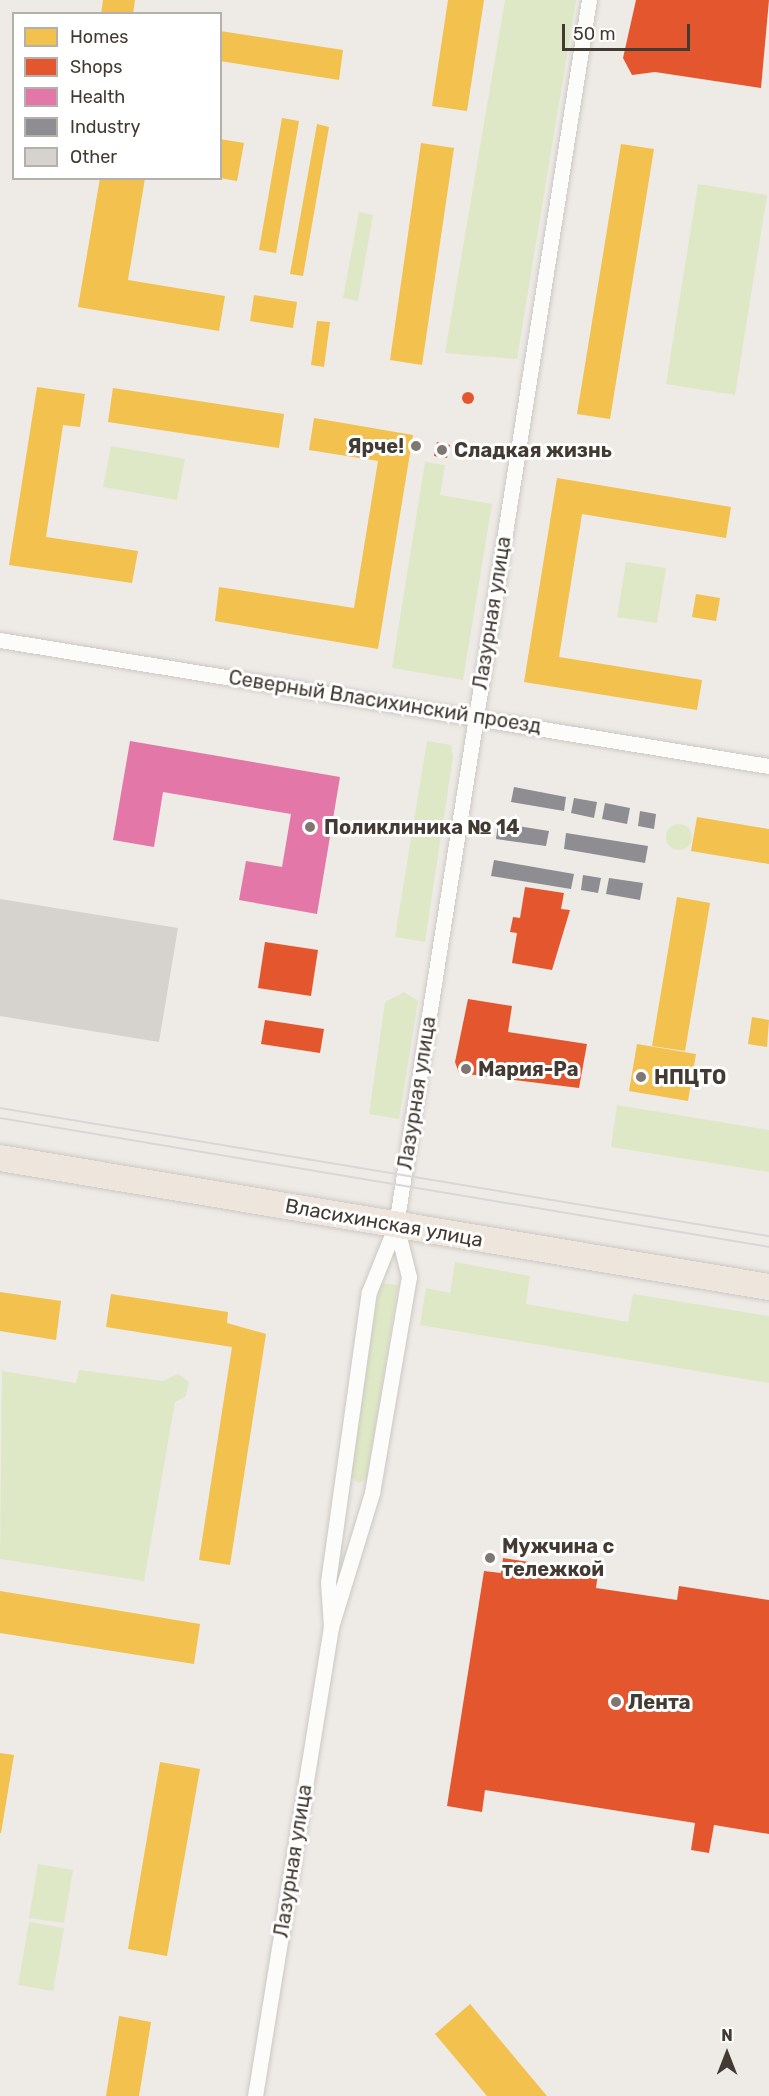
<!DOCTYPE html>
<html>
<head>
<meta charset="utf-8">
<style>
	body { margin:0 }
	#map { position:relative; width:769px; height:2096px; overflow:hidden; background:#eeeae6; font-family:Rubik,sans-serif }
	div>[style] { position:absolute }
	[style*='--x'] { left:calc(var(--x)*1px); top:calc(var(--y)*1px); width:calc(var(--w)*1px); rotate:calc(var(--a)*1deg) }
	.green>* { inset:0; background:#dfe8c6 }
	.round { border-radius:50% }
	.homes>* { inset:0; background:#f2c14e }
	.shops>* { inset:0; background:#e4572e }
	.health>* { inset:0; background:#e377a8 }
	.industry>* { inset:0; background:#8d8d92 }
	.building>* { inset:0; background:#d6d2cd }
	.roads { filter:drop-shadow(0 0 2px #ccc8c4) drop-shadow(0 0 2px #ccc8c4) }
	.minor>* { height:15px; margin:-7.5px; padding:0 7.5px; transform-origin:7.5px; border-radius:7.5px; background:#fcfcfb }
	.trunk>* { height:26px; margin:-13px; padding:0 13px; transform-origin:13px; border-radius:13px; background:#eee6dd }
	.tram>* { height:1.5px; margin:-0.75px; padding:0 0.75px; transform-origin:0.75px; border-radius:0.75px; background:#d8d7d7 }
	.dots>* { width:16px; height:16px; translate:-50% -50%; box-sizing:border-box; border:3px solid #fff; border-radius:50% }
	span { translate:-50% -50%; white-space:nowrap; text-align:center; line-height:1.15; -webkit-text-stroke:6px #fff; paint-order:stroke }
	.poi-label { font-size:20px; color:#433b33; font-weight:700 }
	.right { translate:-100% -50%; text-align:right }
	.left { translate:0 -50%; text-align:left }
	.street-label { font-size:20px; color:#433b33 }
	.legend { position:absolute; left:12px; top:12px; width:210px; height:168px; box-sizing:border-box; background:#fff; border:2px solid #b4b1ad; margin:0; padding:8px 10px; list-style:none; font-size:18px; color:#433b33 }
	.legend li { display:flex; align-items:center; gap:12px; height:30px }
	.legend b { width:30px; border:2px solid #b4b1ad }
	.north { position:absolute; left:697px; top:2024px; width:60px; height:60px; -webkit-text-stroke:4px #fff; paint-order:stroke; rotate:0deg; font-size:16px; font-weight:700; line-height:24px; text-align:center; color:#433b33 }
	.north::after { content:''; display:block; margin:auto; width:21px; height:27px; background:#433b33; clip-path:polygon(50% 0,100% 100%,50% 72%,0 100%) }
	.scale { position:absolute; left:562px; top:24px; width:128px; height:27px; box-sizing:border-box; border:3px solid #433b33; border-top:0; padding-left:8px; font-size:18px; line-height:21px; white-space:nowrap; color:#433b33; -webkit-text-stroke:4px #fff; paint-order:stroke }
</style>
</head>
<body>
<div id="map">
	<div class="green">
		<i style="clip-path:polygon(505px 0,576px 0,517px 359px,445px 353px)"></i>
		<i style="clip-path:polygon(698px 184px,767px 195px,735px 395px,666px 384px)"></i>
		<i style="clip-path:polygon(359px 212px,373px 215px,358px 301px,343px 298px)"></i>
		<i style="clip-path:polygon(111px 446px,185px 459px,177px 500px,103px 487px)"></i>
		<i style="clip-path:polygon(425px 462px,445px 465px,440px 495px,492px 504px,463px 680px,392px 668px)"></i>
		<i style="clip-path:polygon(626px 562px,666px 568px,657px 623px,617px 617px)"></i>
		<i style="clip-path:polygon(427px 741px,451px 745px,453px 757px,425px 942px,395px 937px)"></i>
		<i class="round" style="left:666px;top:824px;width:26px;height:26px"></i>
		<i style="clip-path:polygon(404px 992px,418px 1001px,399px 1119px,369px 1114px,385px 1002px)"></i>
		<i style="clip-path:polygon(617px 1105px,769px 1130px,769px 1172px,611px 1147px)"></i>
		<i style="clip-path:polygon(455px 1262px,530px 1276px,526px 1304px,628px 1322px,633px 1294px,769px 1316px,769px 1383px,420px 1325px,426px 1288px,450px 1293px)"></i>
		<i style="clip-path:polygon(380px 1283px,398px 1285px,367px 1479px,358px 1483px,350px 1476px)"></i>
		<i style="clip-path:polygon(79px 1370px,163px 1381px,178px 1374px,189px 1382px,186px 1396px,175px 1402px,144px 1581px,0 1559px,2px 1371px,76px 1383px)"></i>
		<i style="clip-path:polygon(38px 1864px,73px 1870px,64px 1923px,29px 1918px)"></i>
		<i style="clip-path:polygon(29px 1922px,64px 1928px,53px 1991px,18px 1985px)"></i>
	</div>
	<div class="homes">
		<i style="clip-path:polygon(103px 0,135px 0,133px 14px,101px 14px)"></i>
		<i style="clip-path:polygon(448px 0,484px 0,467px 111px,432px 106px)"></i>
		<i style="clip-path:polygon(220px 31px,343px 50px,339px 80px,220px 61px)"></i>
		<i style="clip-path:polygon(282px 118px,299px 121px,276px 253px,259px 250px)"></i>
		<i style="clip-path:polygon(317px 124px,329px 127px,303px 276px,290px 274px)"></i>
		<i style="clip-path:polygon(220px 139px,244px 143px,237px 181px,220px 178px)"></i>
		<i style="clip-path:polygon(421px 143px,454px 148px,422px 365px,390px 360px)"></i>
		<i style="clip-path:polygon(621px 144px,654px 149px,610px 419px,577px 414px)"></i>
		<i style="clip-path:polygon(100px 178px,145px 178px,128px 280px,225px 296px,219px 331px,78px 307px)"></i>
		<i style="clip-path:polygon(254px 295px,297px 302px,293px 328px,250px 321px)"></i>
		<i style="clip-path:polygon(317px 321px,330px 322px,324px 367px,311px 365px)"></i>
		<i style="clip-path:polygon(37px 387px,85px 394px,80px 427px,63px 425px,46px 537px,138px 551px,132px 583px,9px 565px)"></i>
		<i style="clip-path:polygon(113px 388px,284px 414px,279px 448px,108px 422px)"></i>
		<i style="clip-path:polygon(314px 418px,413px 435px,378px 649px,215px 621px,219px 587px,354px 608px,378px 461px,309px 450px)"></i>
		<i style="clip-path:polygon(557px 478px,731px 507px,726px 538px,582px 514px,559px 657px,702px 680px,697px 710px,524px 682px)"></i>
		<i style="clip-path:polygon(696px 594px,720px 598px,716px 621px,692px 617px)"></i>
		<i style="clip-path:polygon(697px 817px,769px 829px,769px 864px,691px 851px)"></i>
		<i style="clip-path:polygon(677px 897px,710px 903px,685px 1051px,652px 1046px)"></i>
		<i style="clip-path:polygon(752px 1017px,769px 1020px,767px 1047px,748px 1044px)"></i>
		<i style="clip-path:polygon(637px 1044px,696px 1054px,688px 1101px,629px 1091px)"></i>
		<i style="clip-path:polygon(0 1292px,61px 1301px,56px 1340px,0 1331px)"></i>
		<i style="clip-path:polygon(111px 1294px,228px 1312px,227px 1323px,266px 1334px,230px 1565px,199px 1560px,232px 1347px,106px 1327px)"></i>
		<i style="clip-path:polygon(0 1591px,200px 1624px,194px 1664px,0 1633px)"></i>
		<i style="clip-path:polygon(0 1753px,14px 1755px,1px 1833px,0 1833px)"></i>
		<i style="clip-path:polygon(160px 1762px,200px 1769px,167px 1956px,128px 1949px)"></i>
		<i style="clip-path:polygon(470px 2004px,547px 2096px,487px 2096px,435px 2034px)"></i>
		<i style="clip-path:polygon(119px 2016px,151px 2022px,139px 2096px,106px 2096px)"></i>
	</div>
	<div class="shops">
		<i style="clip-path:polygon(636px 0,769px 0,761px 88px,655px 72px,632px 75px,623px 58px)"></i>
		<i class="round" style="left:462px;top:392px;width:12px;height:12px"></i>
		<i style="clip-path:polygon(437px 442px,450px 445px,447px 458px,434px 456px)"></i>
		<i style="clip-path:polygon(525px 887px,564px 893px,561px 909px,570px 910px,552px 970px,512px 963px,517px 933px,510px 932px,513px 917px,520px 918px)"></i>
		<i style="clip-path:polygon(265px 942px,318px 950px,311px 996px,258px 988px)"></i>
		<i style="clip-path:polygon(468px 999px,512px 1006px,508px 1032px,587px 1044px,579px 1088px,459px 1073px,455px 1062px)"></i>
		<i style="clip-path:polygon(265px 1020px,324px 1029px,320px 1053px,261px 1044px)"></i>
		<i style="clip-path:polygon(503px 1558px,598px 1573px,596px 1588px,677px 1600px,679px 1586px,769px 1600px,769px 1834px,714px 1825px,709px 1853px,691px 1850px,695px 1823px,485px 1790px,482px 1812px,447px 1806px,484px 1571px,501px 1573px)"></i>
	</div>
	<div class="health">
		<i style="clip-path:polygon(130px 741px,340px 777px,317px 914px,239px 900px,246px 861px,282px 867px,291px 814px,163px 792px,154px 847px,113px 840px)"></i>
	</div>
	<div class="industry">
		<i style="clip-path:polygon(514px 787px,566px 797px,564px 811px,511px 802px)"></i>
		<i style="clip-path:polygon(574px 798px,597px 802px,594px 818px,571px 813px)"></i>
		<i style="clip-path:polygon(605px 803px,630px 808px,627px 824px,602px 819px)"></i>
		<i style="clip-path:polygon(640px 811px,656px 814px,654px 829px,638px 826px)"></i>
		<i style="clip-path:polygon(498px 823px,549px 831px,546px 846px,496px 839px)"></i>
		<i style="clip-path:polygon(566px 833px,648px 846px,645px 863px,564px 849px)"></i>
		<i style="clip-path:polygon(494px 860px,574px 874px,571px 889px,491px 876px)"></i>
		<i style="clip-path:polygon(583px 875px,601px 878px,598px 893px,581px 890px)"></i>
		<i style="clip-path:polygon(609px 878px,643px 883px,640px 900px,606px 894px)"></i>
	</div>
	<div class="building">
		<i style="clip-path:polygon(0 899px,178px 928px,159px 1042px,0 1016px)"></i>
	</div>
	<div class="roads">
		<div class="minor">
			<i style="--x:0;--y:640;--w:779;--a:9.31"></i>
			<i style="--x:331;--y:1627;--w:45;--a:-93.8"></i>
			<i style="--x:328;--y:1582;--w:293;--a:-82"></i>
			<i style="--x:369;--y:1292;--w:72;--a:-68.1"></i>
			<i style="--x:396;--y:1225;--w:1240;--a:-81.05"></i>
			<i style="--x:255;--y:2096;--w:475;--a:-80.8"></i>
			<i style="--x:331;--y:1627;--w:140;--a:-73"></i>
			<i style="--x:372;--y:1493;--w:219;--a:-80.3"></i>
			<i style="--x:409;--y:1277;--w:54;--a:-104"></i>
		</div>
		<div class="trunk">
			<i style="--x:0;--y:1158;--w:780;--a:9.52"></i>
		</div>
	</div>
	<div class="tram">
		<i style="--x:0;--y:1108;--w:780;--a:9.45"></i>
		<i style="--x:0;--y:1118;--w:780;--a:9.52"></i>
	</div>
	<div class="dots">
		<i style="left:416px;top:446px;background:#7f7872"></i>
		<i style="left:442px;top:450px;background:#7f7872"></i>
		<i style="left:310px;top:827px;background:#7f7872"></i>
		<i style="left:466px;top:1069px;background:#7f7872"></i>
		<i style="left:641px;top:1077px;background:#7f7872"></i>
		<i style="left:490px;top:1558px;background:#7f7872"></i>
		<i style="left:616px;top:1702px;background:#7f7872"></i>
	</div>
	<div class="poi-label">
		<span class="right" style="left:404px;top:446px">Ярче!</span>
		<span class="left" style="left:454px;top:450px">Сладкая жизнь</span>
		<span class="left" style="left:324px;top:827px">Поликлиника № 14</span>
		<span class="left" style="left:478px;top:1069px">Мария-Ра</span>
		<span class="left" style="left:654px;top:1077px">НПЦТО</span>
		<span class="left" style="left:502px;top:1558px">Мужчина с<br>тележкой</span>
		<span class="left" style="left:628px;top:1702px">Лента</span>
	</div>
	<div class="street-label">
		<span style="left:492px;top:613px;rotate:-81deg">Лазурная улица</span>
		<span style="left:385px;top:702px;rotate:9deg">Северный Власихинский проезд</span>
		<span style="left:417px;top:1093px;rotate:-81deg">Лазурная улица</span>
		<span style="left:384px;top:1223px;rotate:10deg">Власихинская улица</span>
		<span style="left:293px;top:1861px;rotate:-81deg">Лазурная улица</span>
	</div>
	<ul class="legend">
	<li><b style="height:16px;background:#f2c14e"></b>Homes</li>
	<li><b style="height:16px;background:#e4572e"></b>Shops</li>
	<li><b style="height:16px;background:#e377a8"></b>Health</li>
	<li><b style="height:16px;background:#8d8d92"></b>Industry</li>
	<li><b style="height:16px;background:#d6d2cd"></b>Other</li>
	</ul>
	<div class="north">N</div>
	<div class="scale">50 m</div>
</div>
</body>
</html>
